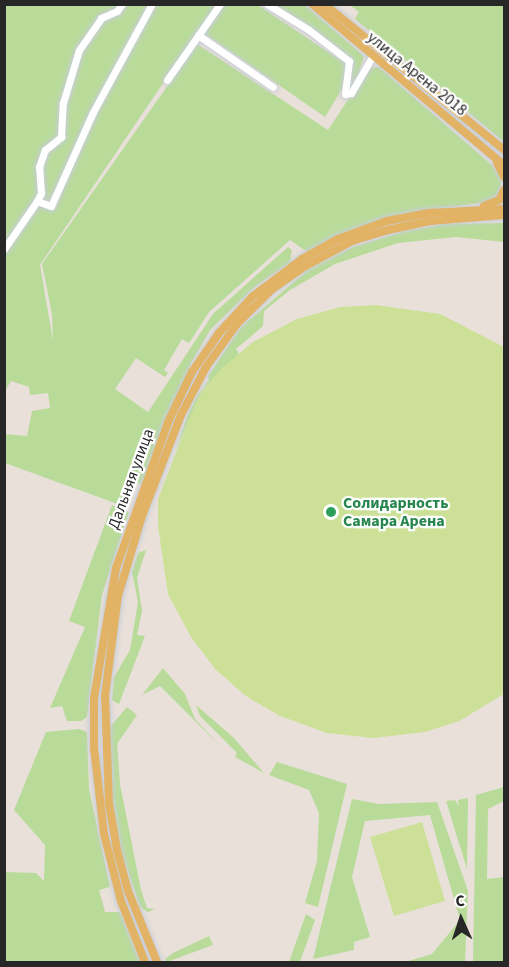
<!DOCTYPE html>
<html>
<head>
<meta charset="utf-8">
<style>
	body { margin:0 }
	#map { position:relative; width:509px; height:967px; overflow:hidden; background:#e8e0d9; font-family:"Source Sans 3",sans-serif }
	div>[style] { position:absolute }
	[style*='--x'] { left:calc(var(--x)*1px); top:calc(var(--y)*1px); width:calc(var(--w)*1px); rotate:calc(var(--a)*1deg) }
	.green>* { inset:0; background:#b9db9a }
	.pitch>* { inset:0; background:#cce197 }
	.roads { filter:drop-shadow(0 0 2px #c8cdd8) drop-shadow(0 0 2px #c8cdd8) }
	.minor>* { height:7px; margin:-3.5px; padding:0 3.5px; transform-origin:3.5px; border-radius:3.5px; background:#fff }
	.major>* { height:8px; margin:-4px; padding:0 4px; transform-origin:4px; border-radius:4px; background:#e2b365 }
	.dots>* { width:16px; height:16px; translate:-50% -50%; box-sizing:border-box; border:3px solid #fff; border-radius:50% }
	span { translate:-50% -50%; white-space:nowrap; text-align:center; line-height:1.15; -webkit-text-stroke:4.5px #fff; paint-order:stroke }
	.street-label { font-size:16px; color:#272727 }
	.leisure-label { font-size:16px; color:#27864d; font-weight:700 }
	.left { translate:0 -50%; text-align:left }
	.frame { position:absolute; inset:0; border:6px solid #272727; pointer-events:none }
	.north { position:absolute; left:431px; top:889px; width:60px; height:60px; -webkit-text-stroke:4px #fff; paint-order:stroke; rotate:357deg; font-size:16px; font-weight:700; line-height:24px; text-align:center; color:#272727 }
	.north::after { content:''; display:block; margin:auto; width:21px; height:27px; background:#272727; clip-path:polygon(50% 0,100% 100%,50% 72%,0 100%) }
</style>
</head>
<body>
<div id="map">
	<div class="green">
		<i style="clip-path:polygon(4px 5px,258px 5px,349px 66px,348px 61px,309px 30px,304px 21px,307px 28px,270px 5px,305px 5px,364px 56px,355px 86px,348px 92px,345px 84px,325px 117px,199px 30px,40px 265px,53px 341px,52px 314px,42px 264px,197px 44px,328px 130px,369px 68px,379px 67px,493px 166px,501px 179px,500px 191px,489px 202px,415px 211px,307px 252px,290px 240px,209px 312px,189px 343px,182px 339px,164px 370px,168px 373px,165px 377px,136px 358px,115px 389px,148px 412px,213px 314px,288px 247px,292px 250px,290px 262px,256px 286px,210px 330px,189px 367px,191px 369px,142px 484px,135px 483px,126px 507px,5px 463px,5px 434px,27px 436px,32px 411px,50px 408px,48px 393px,30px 395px,29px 387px,11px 381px,5px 391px)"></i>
		<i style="clip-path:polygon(350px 5px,504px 5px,504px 142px,355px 19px,359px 12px)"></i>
		<i style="clip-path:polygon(504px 223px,504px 242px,456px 237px,398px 243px,335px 264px,290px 290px,264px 311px,263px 326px,236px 349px,239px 354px,203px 389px,175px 451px,189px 412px,197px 396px,209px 380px,208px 376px,241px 327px,308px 270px,350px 248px,405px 231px,446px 224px)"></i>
		<i style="clip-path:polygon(112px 505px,129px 512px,102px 595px,87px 717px,81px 721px,67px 721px,62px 706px,50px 708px,85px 627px,69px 621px)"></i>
		<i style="clip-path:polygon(146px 550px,137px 578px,142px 611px,137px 635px,145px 636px,119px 704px,112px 700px,114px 677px,130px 650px,138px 602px,132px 572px,138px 553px)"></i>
		<i style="clip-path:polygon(163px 668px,185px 694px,195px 719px,220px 746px,160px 686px,142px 695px)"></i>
		<i style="clip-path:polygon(196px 705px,234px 738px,264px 773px,235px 757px,237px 753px,200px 716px)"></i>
		<i style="clip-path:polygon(127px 707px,137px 715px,117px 744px,120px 784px,141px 890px,147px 908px,155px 909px,148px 912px,140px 907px,121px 851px,111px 789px,110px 727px)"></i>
		<i style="clip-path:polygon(79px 729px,87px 732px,89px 789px,110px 887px,99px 890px,105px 912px,120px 912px,140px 962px,5px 962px,5px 872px,36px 873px,44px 881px,45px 845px,14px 810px,46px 732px)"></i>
		<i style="clip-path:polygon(277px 762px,347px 784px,318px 907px,305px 903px,317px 861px,319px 813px,309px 790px,269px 775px)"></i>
		<i style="clip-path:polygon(504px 787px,504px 801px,488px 809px,487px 879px,504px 877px,504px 962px,473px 962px,476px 795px)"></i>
		<i style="clip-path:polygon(468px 798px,467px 869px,446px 801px,455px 800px,459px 806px,458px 800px)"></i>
		<i style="clip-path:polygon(352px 799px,379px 804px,437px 802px,468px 891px,465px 962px,405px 962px,432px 954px,460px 920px,430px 815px,365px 821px,352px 877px,370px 937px,354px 942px,354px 950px,313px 959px)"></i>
		<i style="clip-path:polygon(306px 914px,315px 920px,300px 962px,289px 962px)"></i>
		<i style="clip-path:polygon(209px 936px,213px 945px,167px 962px,165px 959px,173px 953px)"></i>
	</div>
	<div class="pitch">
		<i style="clip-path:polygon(376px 305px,440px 314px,504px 347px,504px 694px,459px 721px,425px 732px,373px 738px,327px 733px,280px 716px,246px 696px,216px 670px,191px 637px,168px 594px,158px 526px,158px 499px,191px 414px,199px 395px,221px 369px,253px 342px,297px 319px,340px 307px)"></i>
		<i style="clip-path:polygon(422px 822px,445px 901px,394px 916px,370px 837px)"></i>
	</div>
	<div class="roads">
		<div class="minor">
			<i style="--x:267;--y:4;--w:49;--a:31.8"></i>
			<i style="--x:309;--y:30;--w:51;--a:37.8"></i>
			<i style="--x:349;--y:61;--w:33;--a:97"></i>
			<i style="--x:345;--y:94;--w:6;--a:-9"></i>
			<i style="--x:351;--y:93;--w:42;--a:-59.7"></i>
			<i style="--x:198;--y:35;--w:91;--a:34.7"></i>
			<i style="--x:167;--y:80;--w:93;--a:-55.1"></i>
			<i style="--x:37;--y:201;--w:9;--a:-63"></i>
			<i style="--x:41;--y:193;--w:26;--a:-94"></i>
			<i style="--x:39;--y:167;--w:18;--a:-71"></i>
			<i style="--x:45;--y:150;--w:21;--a:-39"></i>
			<i style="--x:61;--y:137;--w:34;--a:-87"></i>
			<i style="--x:63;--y:103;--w:55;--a:-73.2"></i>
			<i style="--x:79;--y:50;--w:39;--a:-55"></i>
			<i style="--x:101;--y:18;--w:17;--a:-24"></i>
			<i style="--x:117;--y:11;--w:9;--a:-54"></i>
			<i style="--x:4;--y:249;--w:58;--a:-55.5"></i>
			<i style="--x:37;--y:201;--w:15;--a:20"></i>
			<i style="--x:51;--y:206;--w:103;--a:-65.9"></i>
			<i style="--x:93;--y:112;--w:123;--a:-61.4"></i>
		</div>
		<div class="major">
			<i style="--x:312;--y:4;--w:251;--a:40"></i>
			<i style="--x:324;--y:4;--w:232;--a:39"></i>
			<i style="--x:497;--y:163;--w:16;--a:63"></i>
			<i style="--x:484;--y:206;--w:16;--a:-22"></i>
			<i style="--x:499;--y:200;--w:11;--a:-63"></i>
			<i style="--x:145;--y:962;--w:66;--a:-111.5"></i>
			<i style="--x:121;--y:901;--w:69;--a:-104.2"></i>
			<i style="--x:104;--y:834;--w:87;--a:-96.6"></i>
			<i style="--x:94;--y:748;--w:50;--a:-90"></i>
			<i style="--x:94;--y:698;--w:132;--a:-80.4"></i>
			<i style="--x:116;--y:568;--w:157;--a:-70.3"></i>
			<i style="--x:169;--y:420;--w:53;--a:-64.4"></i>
			<i style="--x:192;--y:372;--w:47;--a:-55.3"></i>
			<i style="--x:219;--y:333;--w:49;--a:-47.5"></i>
			<i style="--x:252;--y:297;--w:63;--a:-37.2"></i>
			<i style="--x:302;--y:259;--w:41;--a:-29.1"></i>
			<i style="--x:338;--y:239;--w:52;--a:-20.2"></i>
			<i style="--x:387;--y:221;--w:42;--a:-11"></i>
			<i style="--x:428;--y:213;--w:76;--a:-3"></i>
			<i style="--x:157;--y:962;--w:77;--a:-112.2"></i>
			<i style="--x:128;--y:891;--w:42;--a:-105"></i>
			<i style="--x:117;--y:850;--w:48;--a:-99.7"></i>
			<i style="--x:109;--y:803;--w:107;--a:-92.1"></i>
			<i style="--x:105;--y:696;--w:101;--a:-82.6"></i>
			<i style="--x:118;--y:596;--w:84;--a:-73.3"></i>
			<i style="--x:142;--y:516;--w:108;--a:-68.9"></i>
			<i style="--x:181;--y:415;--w:54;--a:-62.5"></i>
			<i style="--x:206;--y:367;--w:53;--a:-54.2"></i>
			<i style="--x:237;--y:324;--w:48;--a:-45"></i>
			<i style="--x:271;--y:290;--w:38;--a:-35"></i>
			<i style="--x:302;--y:268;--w:57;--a:-28.4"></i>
			<i style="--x:352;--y:241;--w:38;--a:-17"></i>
			<i style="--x:388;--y:230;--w:43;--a:-12.1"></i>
			<i style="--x:430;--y:221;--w:74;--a:-4.6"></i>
		</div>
	</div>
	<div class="dots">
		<i style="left:331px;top:512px;background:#2e9e5b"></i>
	</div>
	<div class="street-label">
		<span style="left:417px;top:74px;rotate:39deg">улица Арена 2018</span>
		<span style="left:131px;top:479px;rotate:-70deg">Дальняя улица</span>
	</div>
	<div class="leisure-label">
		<span class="left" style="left:343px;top:512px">Солидарность<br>Самара Арена</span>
	</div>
	<div class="frame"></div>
	<div class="north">С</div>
</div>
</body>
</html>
